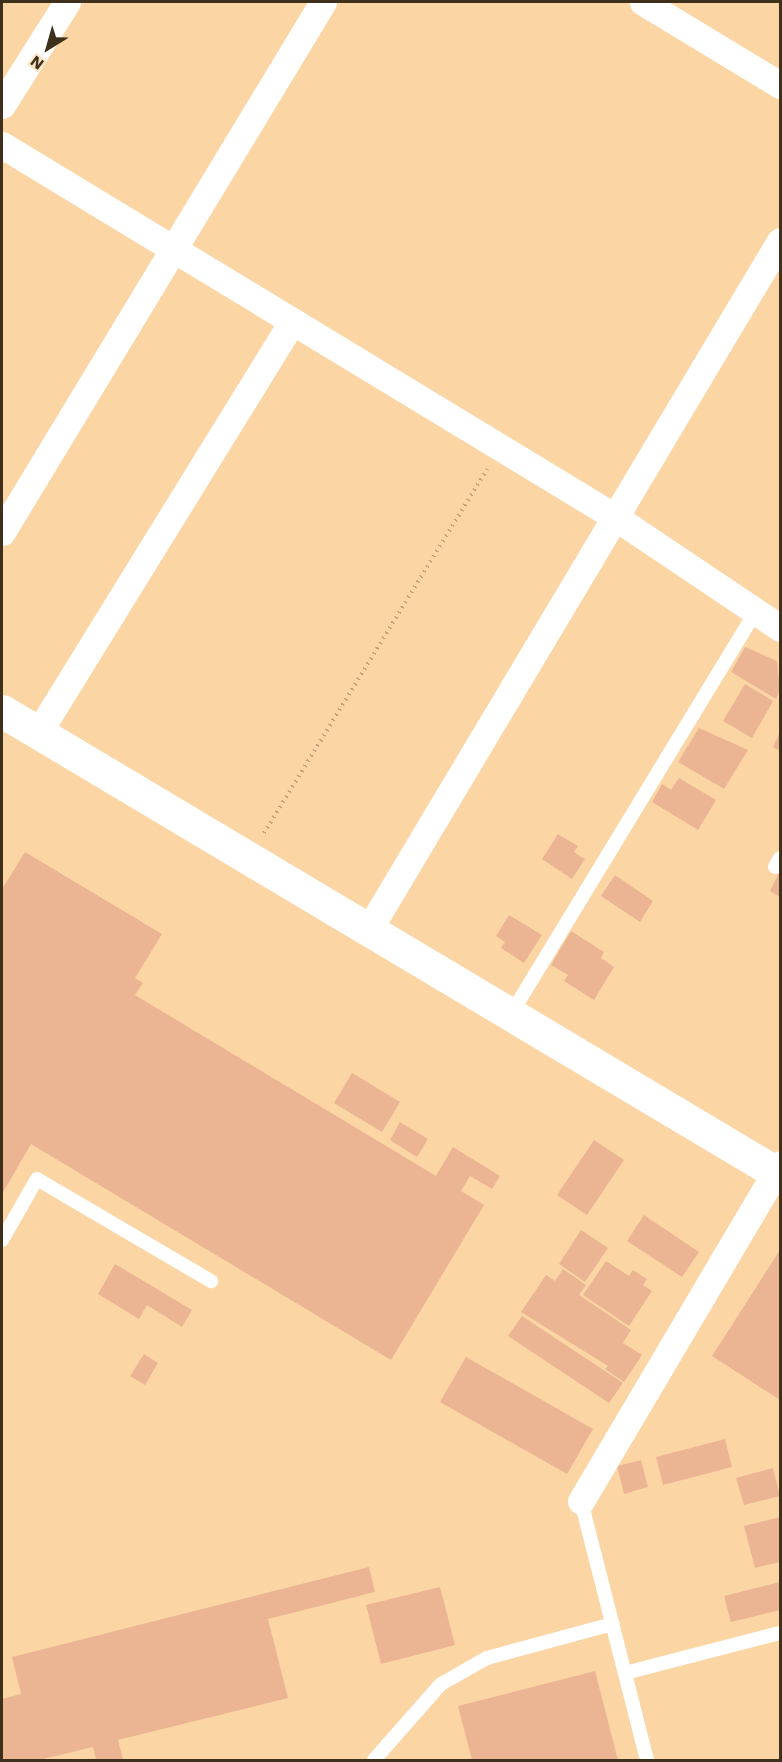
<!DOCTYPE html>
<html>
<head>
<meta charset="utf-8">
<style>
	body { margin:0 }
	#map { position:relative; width:782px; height:1762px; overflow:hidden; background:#fcd5a4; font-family:"Work Sans",sans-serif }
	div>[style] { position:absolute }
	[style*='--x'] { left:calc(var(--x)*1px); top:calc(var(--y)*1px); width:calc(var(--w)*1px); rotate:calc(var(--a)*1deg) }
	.building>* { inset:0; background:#ebb594 }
	.path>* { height:4px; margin-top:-2px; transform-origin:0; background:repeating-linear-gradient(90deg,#c1a27a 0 1.5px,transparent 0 6px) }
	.lane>* { height:14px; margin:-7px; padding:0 7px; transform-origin:7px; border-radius:7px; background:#fff }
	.street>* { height:27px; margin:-13.5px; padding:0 13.5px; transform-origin:13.5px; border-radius:13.5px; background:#fff }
	.secondary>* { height:33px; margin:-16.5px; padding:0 16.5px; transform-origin:16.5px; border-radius:16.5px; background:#fff }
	span { translate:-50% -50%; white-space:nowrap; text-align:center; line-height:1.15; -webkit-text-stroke:4.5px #fde6c8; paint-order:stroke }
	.frame { position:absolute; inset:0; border:3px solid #3f301c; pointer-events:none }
	.north { position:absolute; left:18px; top:18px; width:60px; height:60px; -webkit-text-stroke:4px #fde6c8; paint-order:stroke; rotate:217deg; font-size:16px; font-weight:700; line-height:24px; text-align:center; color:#3f301c }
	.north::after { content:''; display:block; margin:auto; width:21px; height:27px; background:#3f301c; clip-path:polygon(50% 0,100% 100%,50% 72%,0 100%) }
</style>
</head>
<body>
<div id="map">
	<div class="building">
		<i style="clip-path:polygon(745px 647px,777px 661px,780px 690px,776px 699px,731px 672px)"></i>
		<i style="clip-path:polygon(745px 684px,773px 701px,752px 738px,723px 721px)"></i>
		<i style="clip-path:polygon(699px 728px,748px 750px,724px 789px,678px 762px)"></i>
		<i style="clip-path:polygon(780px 732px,780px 751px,773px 747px)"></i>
		<i style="clip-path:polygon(679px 778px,716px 800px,698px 830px,652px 802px,662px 784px,671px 790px)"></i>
		<i style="clip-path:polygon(558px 834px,578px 846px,574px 852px,585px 859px,572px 879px,542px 859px)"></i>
		<i style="clip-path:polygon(25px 852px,162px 934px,135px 978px,143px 983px,135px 995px,436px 1176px,453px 1147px,500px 1176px,492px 1189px,470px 1176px,461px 1191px,484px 1205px,391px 1360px,31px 1144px,2px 1194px,2px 885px,4px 886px)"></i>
		<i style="clip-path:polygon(780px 871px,780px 897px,770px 891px)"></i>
		<i style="clip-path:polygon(615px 875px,653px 901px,640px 922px,601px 896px)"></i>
		<i style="clip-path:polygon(509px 915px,542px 935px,524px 963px,501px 948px,505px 942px,496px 936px)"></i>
		<i style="clip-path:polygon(571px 931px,604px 952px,601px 958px,614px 967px,594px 1000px,564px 981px,568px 975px,551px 965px)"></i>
		<i style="clip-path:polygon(352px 1073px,400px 1102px,382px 1132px,334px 1103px)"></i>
		<i style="clip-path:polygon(400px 1122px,428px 1139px,417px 1157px,390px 1140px)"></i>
		<i style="clip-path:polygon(594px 1140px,624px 1160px,587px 1215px,557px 1195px)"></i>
		<i style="clip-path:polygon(644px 1215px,699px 1252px,682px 1277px,627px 1241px)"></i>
		<i style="clip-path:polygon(581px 1230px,608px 1248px,585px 1282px,559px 1264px)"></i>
		<i style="clip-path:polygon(780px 1250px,780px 1400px,712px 1356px)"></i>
		<i style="clip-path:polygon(606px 1261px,629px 1276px,633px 1270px,647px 1279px,643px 1285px,652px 1291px,629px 1326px,583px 1295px)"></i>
		<i style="clip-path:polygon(115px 1264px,192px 1310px,182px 1327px,147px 1305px,139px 1319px,98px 1294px)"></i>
		<i style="clip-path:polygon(563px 1269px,586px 1285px,579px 1295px,631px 1330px,623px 1343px,642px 1355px,624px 1382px,605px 1369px,608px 1366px,521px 1312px,546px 1275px,555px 1281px)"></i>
		<i style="clip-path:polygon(522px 1316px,623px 1383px,609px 1403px,508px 1336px)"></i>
		<i style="clip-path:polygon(144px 1354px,158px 1363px,145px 1385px,130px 1376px)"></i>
		<i style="clip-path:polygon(466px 1357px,593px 1429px,567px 1474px,440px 1402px)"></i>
		<i style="clip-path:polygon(725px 1439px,732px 1467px,663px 1485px,656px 1457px)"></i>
		<i style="clip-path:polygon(641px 1460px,648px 1487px,624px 1494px,617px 1466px)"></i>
		<i style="clip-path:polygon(773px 1468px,780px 1496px,744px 1505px,736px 1478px)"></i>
		<i style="clip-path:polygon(780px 1517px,780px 1562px,755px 1568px,744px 1526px)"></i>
		<i style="clip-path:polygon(369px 1567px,375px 1592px,268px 1619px,288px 1698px,118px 1740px,123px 1760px,96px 1760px,93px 1747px,39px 1760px,2px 1760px,2px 1699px,21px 1694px,12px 1657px)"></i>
		<i style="clip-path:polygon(780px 1582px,780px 1610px,731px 1622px,724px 1596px)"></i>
		<i style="clip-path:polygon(440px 1587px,455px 1645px,381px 1664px,366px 1605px)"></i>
		<i style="clip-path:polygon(595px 1671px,618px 1760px,472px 1760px,458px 1706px)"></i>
	</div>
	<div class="path">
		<i style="--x:264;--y:833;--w:427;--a:-58.5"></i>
	</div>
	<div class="lane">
		<i style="--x:775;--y:867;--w:10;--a:-61"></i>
		<i style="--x:511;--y:1014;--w:469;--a:-58.7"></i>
		<i style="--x:2;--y:1240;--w:70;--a:-60.2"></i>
		<i style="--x:37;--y:1179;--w:202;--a:30.4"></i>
		<i style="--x:581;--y:1501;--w:267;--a:75.7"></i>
		<i style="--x:625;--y:1673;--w:160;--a:-14.5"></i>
		<i style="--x:374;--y:1760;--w:101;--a:-48.6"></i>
		<i style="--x:441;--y:1684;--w:53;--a:-29.5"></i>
		<i style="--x:487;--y:1658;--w:130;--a:-15.2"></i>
	</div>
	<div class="street">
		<i style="--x:643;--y:2;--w:160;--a:31.2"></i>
		<i style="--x:2;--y:105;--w:122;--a:-57.7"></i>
		<i style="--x:2;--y:145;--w:717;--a:31.25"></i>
		<i style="--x:615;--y:517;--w:199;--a:33.9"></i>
		<i style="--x:2;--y:532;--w:620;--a:-58.8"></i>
		<i style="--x:38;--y:733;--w:484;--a:-58.3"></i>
		<i style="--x:369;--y:929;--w:801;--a:-59.15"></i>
		<i style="--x:581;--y:1501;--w:391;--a:-59.4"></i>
	</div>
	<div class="secondary">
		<i style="--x:2;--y:711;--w:906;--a:30.81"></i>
	</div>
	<div class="frame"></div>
	<div class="north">N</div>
</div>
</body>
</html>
